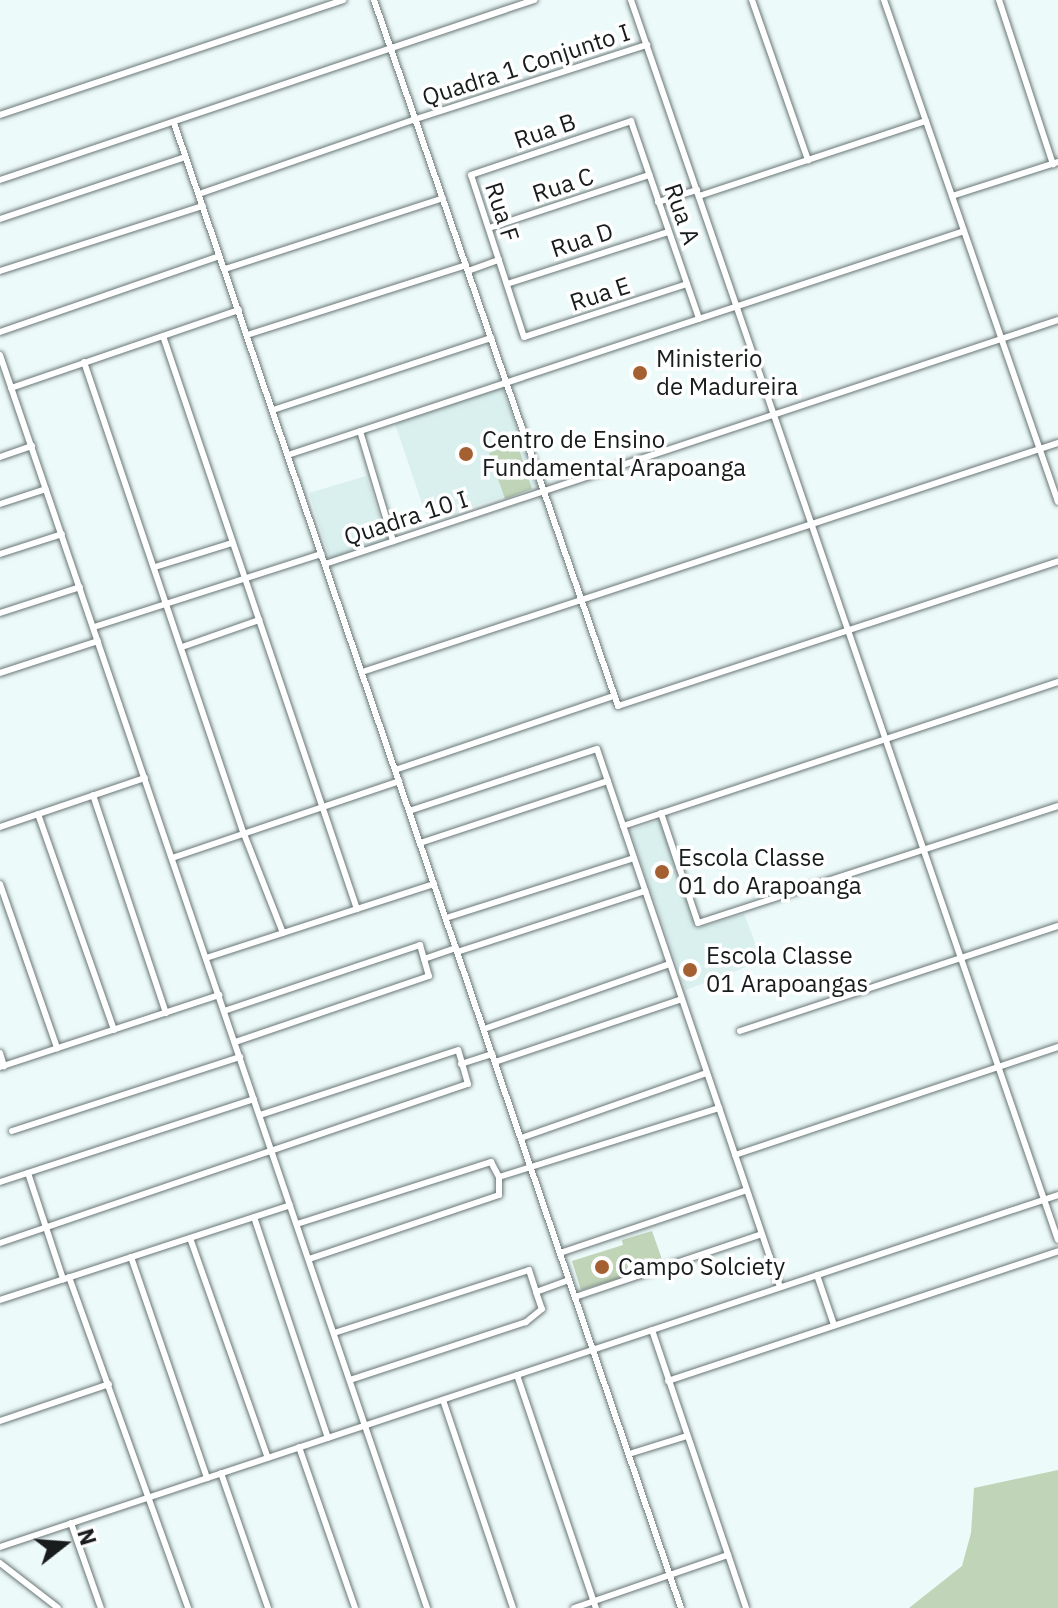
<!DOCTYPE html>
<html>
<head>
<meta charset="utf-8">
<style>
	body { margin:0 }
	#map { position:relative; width:1058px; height:1608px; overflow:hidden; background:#ecfaf9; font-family:"IBM Plex Sans",sans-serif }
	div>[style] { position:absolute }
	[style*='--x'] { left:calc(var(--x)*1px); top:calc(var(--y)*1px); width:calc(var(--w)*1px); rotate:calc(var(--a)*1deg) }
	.built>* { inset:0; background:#d9f0ee }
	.green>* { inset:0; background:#c0d4b8 }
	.roads { filter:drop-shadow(0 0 2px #6a7676) drop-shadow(0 0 2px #6a7676) }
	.minor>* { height:6px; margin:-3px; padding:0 3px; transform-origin:3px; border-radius:3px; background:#fff }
	.dots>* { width:22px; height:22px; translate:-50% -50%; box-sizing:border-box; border:4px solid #fff; border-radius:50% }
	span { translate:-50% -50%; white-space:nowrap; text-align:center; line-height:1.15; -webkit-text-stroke:7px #fff; paint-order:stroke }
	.street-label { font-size:24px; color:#181c1c }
	.poi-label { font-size:24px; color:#181c1c }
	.left { translate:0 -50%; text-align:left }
	.north { position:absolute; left:24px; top:1504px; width:80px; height:80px; -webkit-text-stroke:6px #fff; paint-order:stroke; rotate:73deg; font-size:22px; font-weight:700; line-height:32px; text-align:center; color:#181c1c }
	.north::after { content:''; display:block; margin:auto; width:28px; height:36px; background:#181c1c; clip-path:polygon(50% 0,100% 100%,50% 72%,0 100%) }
</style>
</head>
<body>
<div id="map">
	<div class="built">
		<i style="clip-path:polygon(502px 387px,537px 485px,428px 521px,395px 424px)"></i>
		<i style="clip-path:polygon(366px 476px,387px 540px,330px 559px,309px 493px)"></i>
		<i style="clip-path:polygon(661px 820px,698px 928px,744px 914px,762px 961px,686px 990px,630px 831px)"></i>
	</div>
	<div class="green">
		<i style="clip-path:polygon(517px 443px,532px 489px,505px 499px,489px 453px)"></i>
		<i style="clip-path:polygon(652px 1231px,664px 1265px,581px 1290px,572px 1261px,623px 1245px,622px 1240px)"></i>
		<i style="clip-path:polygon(1058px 1470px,1058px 1608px,909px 1608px,962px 1566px,971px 1533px,974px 1488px)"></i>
	</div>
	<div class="roads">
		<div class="minor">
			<i style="--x:374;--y:0;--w:747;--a:70.93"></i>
			<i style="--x:618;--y:706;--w:463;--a:-18.2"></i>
			<i style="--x:631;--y:0;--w:1311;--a:71"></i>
			<i style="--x:752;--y:0;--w:170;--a:70.7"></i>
			<i style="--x:884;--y:0;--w:531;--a:70.88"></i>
			<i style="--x:999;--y:0;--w:173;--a:71.8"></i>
			<i style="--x:0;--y:115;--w:362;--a:-18.5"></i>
			<i style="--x:174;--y:123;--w:1569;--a:71.15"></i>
			<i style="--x:0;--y:180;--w:564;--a:-18.63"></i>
			<i style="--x:199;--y:194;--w:230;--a:-19.1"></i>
			<i style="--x:416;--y:119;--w:243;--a:-17.8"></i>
			<i style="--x:699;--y:196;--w:239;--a:-18.3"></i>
			<i style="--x:952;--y:196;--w:111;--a:-17.8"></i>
			<i style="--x:658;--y:202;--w:41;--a:-17.1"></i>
			<i style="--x:0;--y:219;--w:195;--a:-18.5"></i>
			<i style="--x:489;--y:228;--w:169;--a:-18.3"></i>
			<i style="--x:225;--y:269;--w:229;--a:-18"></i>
			<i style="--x:0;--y:271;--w:213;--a:-17.8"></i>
			<i style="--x:468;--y:271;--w:33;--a:-20"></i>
			<i style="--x:507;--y:284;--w:169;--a:-17.9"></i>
			<i style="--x:687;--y:284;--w:171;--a:162"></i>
			<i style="--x:524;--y:337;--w:170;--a:-108.1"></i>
			<i style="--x:471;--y:175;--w:169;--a:-18.6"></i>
			<i style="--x:631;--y:121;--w:209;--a:71"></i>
			<i style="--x:0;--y:332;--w:232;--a:-19.1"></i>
			<i style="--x:247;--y:335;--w:230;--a:-17.7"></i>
			<i style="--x:163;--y:336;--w:605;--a:71.3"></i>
			<i style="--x:0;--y:355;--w:1324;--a:71.18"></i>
			<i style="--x:84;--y:362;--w:498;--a:71.3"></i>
			<i style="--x:244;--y:834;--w:106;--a:68.5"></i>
			<i style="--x:11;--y:388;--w:241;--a:-18.9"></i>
			<i style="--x:273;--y:410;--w:230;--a:-18.3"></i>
			<i style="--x:360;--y:431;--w:115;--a:73.3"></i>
			<i style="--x:288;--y:455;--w:712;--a:-18.33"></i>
			<i style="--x:0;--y:457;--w:34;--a:-19"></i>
			<i style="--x:0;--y:504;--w:48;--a:-18.1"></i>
			<i style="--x:0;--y:554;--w:65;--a:-17.9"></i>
			<i style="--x:325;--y:564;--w:773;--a:-18.41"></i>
			<i style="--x:155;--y:567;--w:81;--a:-17.3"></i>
			<i style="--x:0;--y:613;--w:84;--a:-18"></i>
			<i style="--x:94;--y:627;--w:239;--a:-17.8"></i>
			<i style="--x:182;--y:647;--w:82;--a:-19.3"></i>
			<i style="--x:362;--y:672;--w:733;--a:-18.21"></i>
			<i style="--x:0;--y:673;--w:103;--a:-18.1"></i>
			<i style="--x:395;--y:770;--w:231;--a:-18.7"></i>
			<i style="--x:93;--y:795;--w:230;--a:71.5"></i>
			<i style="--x:409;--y:811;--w:198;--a:-18.3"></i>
			<i style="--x:597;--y:749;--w:568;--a:71.21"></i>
			<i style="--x:661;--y:813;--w:116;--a:71.4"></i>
			<i style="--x:698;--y:923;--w:379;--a:-18"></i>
			<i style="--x:38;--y:814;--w:229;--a:70.6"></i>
			<i style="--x:623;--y:826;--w:458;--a:-18.3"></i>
			<i style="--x:0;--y:827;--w:153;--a:-18.7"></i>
			<i style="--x:420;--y:843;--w:198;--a:-18.3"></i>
			<i style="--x:172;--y:858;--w:240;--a:-18.7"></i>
			<i style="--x:0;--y:884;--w:174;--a:70.8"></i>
			<i style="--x:446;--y:918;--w:197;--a:-17.7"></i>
			<i style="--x:457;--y:952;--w:198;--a:-18"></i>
			<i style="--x:206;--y:958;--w:240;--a:-18"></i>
			<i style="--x:424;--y:959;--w:34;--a:-19"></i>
			<i style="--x:224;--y:1011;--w:207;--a:-18.6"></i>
			<i style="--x:420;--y:945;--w:32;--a:74"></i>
			<i style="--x:429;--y:976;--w:205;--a:161.2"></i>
			<i style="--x:484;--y:1029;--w:197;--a:-19.3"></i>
			<i style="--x:740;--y:1031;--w:335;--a:-18.3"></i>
			<i style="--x:0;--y:1053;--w:14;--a:73"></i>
			<i style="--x:495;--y:1062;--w:197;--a:-18.6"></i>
			<i style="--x:461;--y:1064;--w:33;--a:-18"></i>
			<i style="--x:0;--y:1067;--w:231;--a:-18.2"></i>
			<i style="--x:12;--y:1131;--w:240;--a:-18"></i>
			<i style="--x:521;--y:1138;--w:197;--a:-19.3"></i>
			<i style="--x:735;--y:1155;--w:341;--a:-18.5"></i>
			<i style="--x:28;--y:1173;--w:112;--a:71.7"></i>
			<i style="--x:499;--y:1177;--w:231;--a:-17.4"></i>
			<i style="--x:0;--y:1182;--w:267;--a:-18.1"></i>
			<i style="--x:254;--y:1217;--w:233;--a:71.5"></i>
			<i style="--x:297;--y:1224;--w:204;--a:-17.7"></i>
			<i style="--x:491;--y:1162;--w:17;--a:62"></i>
			<i style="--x:499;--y:1177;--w:18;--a:90"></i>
			<i style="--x:499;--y:1195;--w:200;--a:161.4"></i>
			<i style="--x:190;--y:1238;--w:233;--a:70.5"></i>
			<i style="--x:0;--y:1243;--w:494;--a:-18.8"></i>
			<i style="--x:468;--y:1084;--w:35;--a:-106"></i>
			<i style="--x:458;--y:1050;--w:208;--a:161.8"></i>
			<i style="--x:560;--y:1253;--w:197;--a:-18.6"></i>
			<i style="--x:131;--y:1257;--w:234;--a:71"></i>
			<i style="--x:817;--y:1275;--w:53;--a:71.2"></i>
			<i style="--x:69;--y:1277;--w:352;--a:70.2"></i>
			<i style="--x:536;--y:1292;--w:35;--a:-20"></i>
			<i style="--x:575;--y:1297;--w:197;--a:-18.6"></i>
			<i style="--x:0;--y:1300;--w:305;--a:-18.1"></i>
			<i style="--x:652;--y:1330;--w:293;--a:71.3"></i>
			<i style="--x:334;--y:1333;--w:205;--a:-17.9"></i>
			<i style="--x:529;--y:1270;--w:23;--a:72"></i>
			<i style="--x:536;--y:1292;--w:18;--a:71"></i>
			<i style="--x:542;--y:1309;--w:21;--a:141"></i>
			<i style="--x:526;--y:1322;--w:185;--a:161.8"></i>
			<i style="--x:517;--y:1375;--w:246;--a:71.3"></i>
			<i style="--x:668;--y:1381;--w:411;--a:-18.4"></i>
			<i style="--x:443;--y:1400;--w:219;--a:71.4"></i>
			<i style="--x:0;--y:1421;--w:115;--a:-18.7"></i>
			<i style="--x:299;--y:1447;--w:170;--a:70.8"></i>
			<i style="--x:629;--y:1454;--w:61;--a:-17.2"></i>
			<i style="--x:221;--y:1473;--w:143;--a:70.8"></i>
			<i style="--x:71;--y:1523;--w:90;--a:70.6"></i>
			<i style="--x:0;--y:1547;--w:1115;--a:-18.4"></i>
			<i style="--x:0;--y:1563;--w:73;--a:37.8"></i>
			<i style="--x:574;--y:1608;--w:163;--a:-19"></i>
		</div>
	</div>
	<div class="dots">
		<i style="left:640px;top:373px;background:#a56032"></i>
		<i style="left:466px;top:454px;background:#a56032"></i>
		<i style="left:662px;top:872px;background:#a56032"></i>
		<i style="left:690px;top:970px;background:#a56032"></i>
		<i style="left:602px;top:1267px;background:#a56032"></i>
	</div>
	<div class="street-label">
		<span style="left:526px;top:65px;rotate:-18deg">Quadra 1 Conjunto I</span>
		<span style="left:545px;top:131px;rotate:-19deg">Rua B</span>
		<span style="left:563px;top:185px;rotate:-18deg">Rua C</span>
		<span style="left:502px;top:212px;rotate:72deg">Rua F</span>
		<span style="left:682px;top:214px;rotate:71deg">Rua A</span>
		<span style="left:582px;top:240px;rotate:-18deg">Rua D</span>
		<span style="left:600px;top:294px;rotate:-18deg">Rua E</span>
		<span style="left:406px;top:518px;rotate:-18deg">Quadra 10 I</span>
	</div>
	<div class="poi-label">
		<span class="left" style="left:656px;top:373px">Ministerio<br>de Madureira</span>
		<span class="left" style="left:482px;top:454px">Centro de Ensino<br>Fundamental Arapoanga</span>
		<span class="left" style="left:678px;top:872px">Escola Classe<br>01 do Arapoanga</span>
		<span class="left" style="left:706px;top:970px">Escola Classe<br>01 Arapoangas</span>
		<span class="left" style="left:618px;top:1267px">Campo Solciety</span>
	</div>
	<div class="north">N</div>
</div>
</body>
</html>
